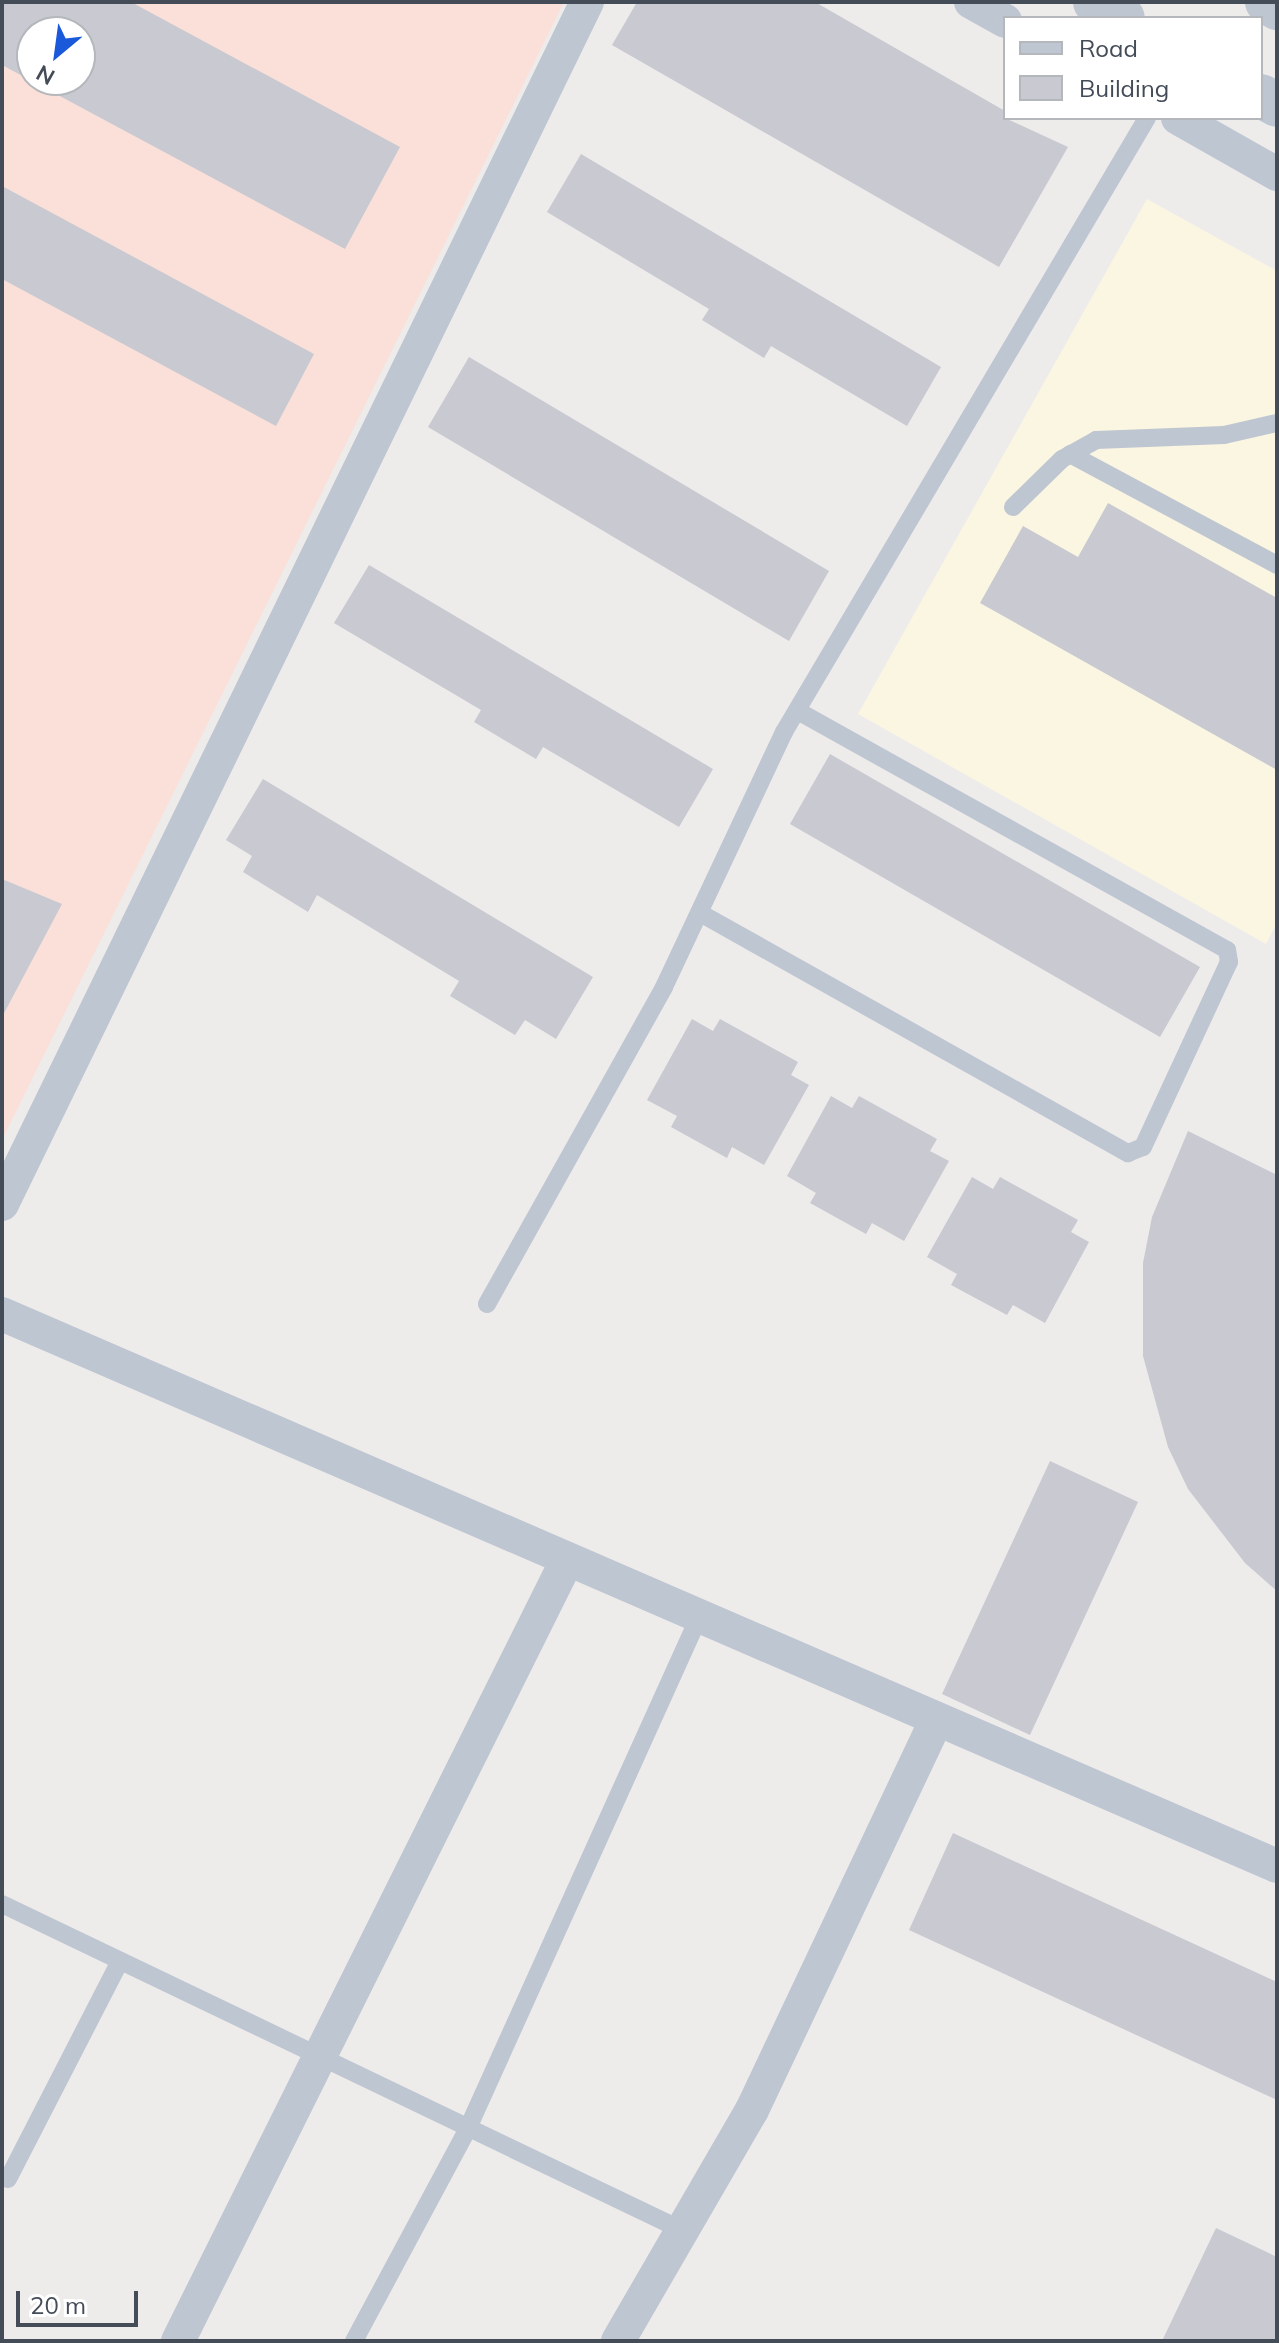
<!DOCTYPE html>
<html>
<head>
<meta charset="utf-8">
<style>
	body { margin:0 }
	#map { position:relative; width:1279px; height:2343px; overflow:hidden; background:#eeebeb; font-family:Mulish,sans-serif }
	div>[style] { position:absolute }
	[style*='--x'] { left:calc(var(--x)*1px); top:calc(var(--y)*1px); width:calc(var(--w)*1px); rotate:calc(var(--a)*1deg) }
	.commercial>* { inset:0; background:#fbf6e2 }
	.medical>* { inset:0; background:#fae0d9 }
	.building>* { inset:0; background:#c8c9d1 }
	.service>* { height:18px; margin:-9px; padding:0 9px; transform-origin:9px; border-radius:9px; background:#bec6d1 }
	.minor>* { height:34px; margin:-17px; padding:0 17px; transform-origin:17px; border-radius:17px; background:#bec6d1 }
	.tertiary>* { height:44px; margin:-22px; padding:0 22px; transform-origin:22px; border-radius:22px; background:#bec6d1 }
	span { translate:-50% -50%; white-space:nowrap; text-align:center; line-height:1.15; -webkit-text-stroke:8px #fff; paint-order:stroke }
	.frame { position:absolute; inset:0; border:4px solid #444c58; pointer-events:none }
	.legend { position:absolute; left:1003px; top:16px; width:260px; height:104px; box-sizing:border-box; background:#fff; border:2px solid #b4b7bc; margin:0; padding:10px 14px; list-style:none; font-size:24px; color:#444c58 }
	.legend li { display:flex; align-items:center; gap:16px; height:40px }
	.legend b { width:40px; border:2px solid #b4b7bc }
	.north { position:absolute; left:16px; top:16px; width:80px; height:80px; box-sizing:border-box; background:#fff; border:2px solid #b4b7bc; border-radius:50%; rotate:209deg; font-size:22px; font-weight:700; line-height:32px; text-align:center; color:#444c58 }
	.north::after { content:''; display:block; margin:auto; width:28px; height:36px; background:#1a59d9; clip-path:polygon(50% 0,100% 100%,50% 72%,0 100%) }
	.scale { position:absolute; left:16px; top:2291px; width:122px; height:36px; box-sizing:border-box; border:4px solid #444c58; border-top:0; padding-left:10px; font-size:24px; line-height:28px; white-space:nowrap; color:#444c58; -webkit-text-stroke:6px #fff; paint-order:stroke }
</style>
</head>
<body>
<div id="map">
	<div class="commercial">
		<i style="clip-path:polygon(1147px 199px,1277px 271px,1277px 923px,1266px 944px,858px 714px)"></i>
	</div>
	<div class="medical">
		<i style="clip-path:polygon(evenodd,2px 2px,564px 2px,2px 1140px,2px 2px,32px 32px,80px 32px,80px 80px,32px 80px,32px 32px)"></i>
	</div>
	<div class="building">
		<i style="clip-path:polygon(evenodd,2px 2px,131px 2px,400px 147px,345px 249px,2px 65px,2px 2px,32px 32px,80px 32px,80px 80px,32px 80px,32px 32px)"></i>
		<i style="clip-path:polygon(637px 2px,815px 2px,1005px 111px,1005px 118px,1068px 147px,999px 267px,612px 45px)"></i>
		<i style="clip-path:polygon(581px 154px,941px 367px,907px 426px,771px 346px,764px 358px,702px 320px,709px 309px,547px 212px)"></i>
		<i style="clip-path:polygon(2px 186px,314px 354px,276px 426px,2px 279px)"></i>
		<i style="clip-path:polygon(469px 357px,829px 571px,789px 641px,428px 427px)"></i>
		<i style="clip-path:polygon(1108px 503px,1277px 598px,1277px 770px,980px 603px,1023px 526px,1078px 557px)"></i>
		<i style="clip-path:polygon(369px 565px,713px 769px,679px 827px,543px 747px,536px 759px,474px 722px,481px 710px,334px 623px)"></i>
		<i style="clip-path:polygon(830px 754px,1200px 967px,1160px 1037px,790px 824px)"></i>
		<i style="clip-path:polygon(263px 779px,593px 977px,556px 1039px,525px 1020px,515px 1035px,450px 996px,459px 981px,317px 895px,308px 912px,243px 872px,252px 856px,226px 840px)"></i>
		<i style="clip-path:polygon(2px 879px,62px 904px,2px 1017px)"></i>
		<i style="clip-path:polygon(692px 1019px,713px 1031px,720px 1019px,798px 1062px,791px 1075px,809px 1085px,764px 1165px,732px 1147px,727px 1158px,671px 1127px,677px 1116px,647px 1100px)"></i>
		<i style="clip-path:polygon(831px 1096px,852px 1108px,859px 1096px,937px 1139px,930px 1151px,949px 1161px,904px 1241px,872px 1223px,866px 1234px,810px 1203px,816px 1193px,787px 1176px)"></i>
		<i style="clip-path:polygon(1188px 1131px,1277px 1175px,1277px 1591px,1245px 1563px,1188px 1489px,1168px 1447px,1143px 1356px,1143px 1263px,1152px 1217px)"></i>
		<i style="clip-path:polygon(972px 1177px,993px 1189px,1000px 1177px,1078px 1220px,1071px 1232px,1089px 1242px,1045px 1323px,1013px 1305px,1007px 1315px,951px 1285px,957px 1274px,927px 1257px)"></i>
		<i style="clip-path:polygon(1050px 1461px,1138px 1502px,1030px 1735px,942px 1694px)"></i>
		<i style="clip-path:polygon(953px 1833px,1277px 1982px,1277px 2100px,909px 1930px)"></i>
		<i style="clip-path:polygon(1216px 2228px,1277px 2257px,1277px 2341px,1162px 2341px)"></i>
	</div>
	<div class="service">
		<i style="--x:1070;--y:454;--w:235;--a:28.2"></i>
		<i style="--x:1013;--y:507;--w:69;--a:-44.4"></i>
		<i style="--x:1062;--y:459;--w:39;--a:-29"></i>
		<i style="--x:1096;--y:440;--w:128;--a:-2.2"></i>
		<i style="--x:1224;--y:435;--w:54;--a:-12.8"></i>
		<i style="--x:700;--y:913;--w:491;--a:29.3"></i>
		<i style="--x:1128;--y:1153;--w:16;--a:-22"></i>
		<i style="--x:1143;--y:1147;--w:204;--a:-65.1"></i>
		<i style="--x:1229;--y:962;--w:12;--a:-99"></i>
		<i style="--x:1227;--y:950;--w:492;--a:-150.9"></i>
		<i style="--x:487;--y:1304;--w:363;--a:-60.8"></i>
		<i style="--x:664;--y:987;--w:282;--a:-64.8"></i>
		<i style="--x:784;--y:732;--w:713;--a:-59.41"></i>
		<i style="--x:2;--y:1904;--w:756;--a:25.62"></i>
		<i style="--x:8;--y:2179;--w:245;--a:-62.8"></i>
		<i style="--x:354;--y:2341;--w:242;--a:-61.8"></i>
		<i style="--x:468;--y:2128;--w:559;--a:-65.68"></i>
	</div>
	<div class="minor">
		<i style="--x:971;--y:2;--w:39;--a:29"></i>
		<i style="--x:1178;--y:118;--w:114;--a:29.5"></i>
		<i style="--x:2;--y:1204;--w:1337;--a:-64.05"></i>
		<i style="--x:2;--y:1314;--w:1389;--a:23.41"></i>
		<i style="--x:178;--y:2341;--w:870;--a:-63.52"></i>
		<i style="--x:618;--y:2341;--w:267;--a:-59.9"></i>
		<i style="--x:752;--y:2110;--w:430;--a:-64.7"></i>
	</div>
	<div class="tertiary">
		<i style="--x:1095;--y:2;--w:32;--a:30"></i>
		<i style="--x:1267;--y:2;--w:12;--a:31"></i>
		<i style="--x:1261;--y:96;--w:18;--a:29"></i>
	</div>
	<div class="frame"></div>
	<ul class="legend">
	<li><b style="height:10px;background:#bec6d1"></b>Road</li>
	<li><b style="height:22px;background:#c8c9d1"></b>Building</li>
	</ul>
	<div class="north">N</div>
	<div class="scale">20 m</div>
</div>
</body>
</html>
